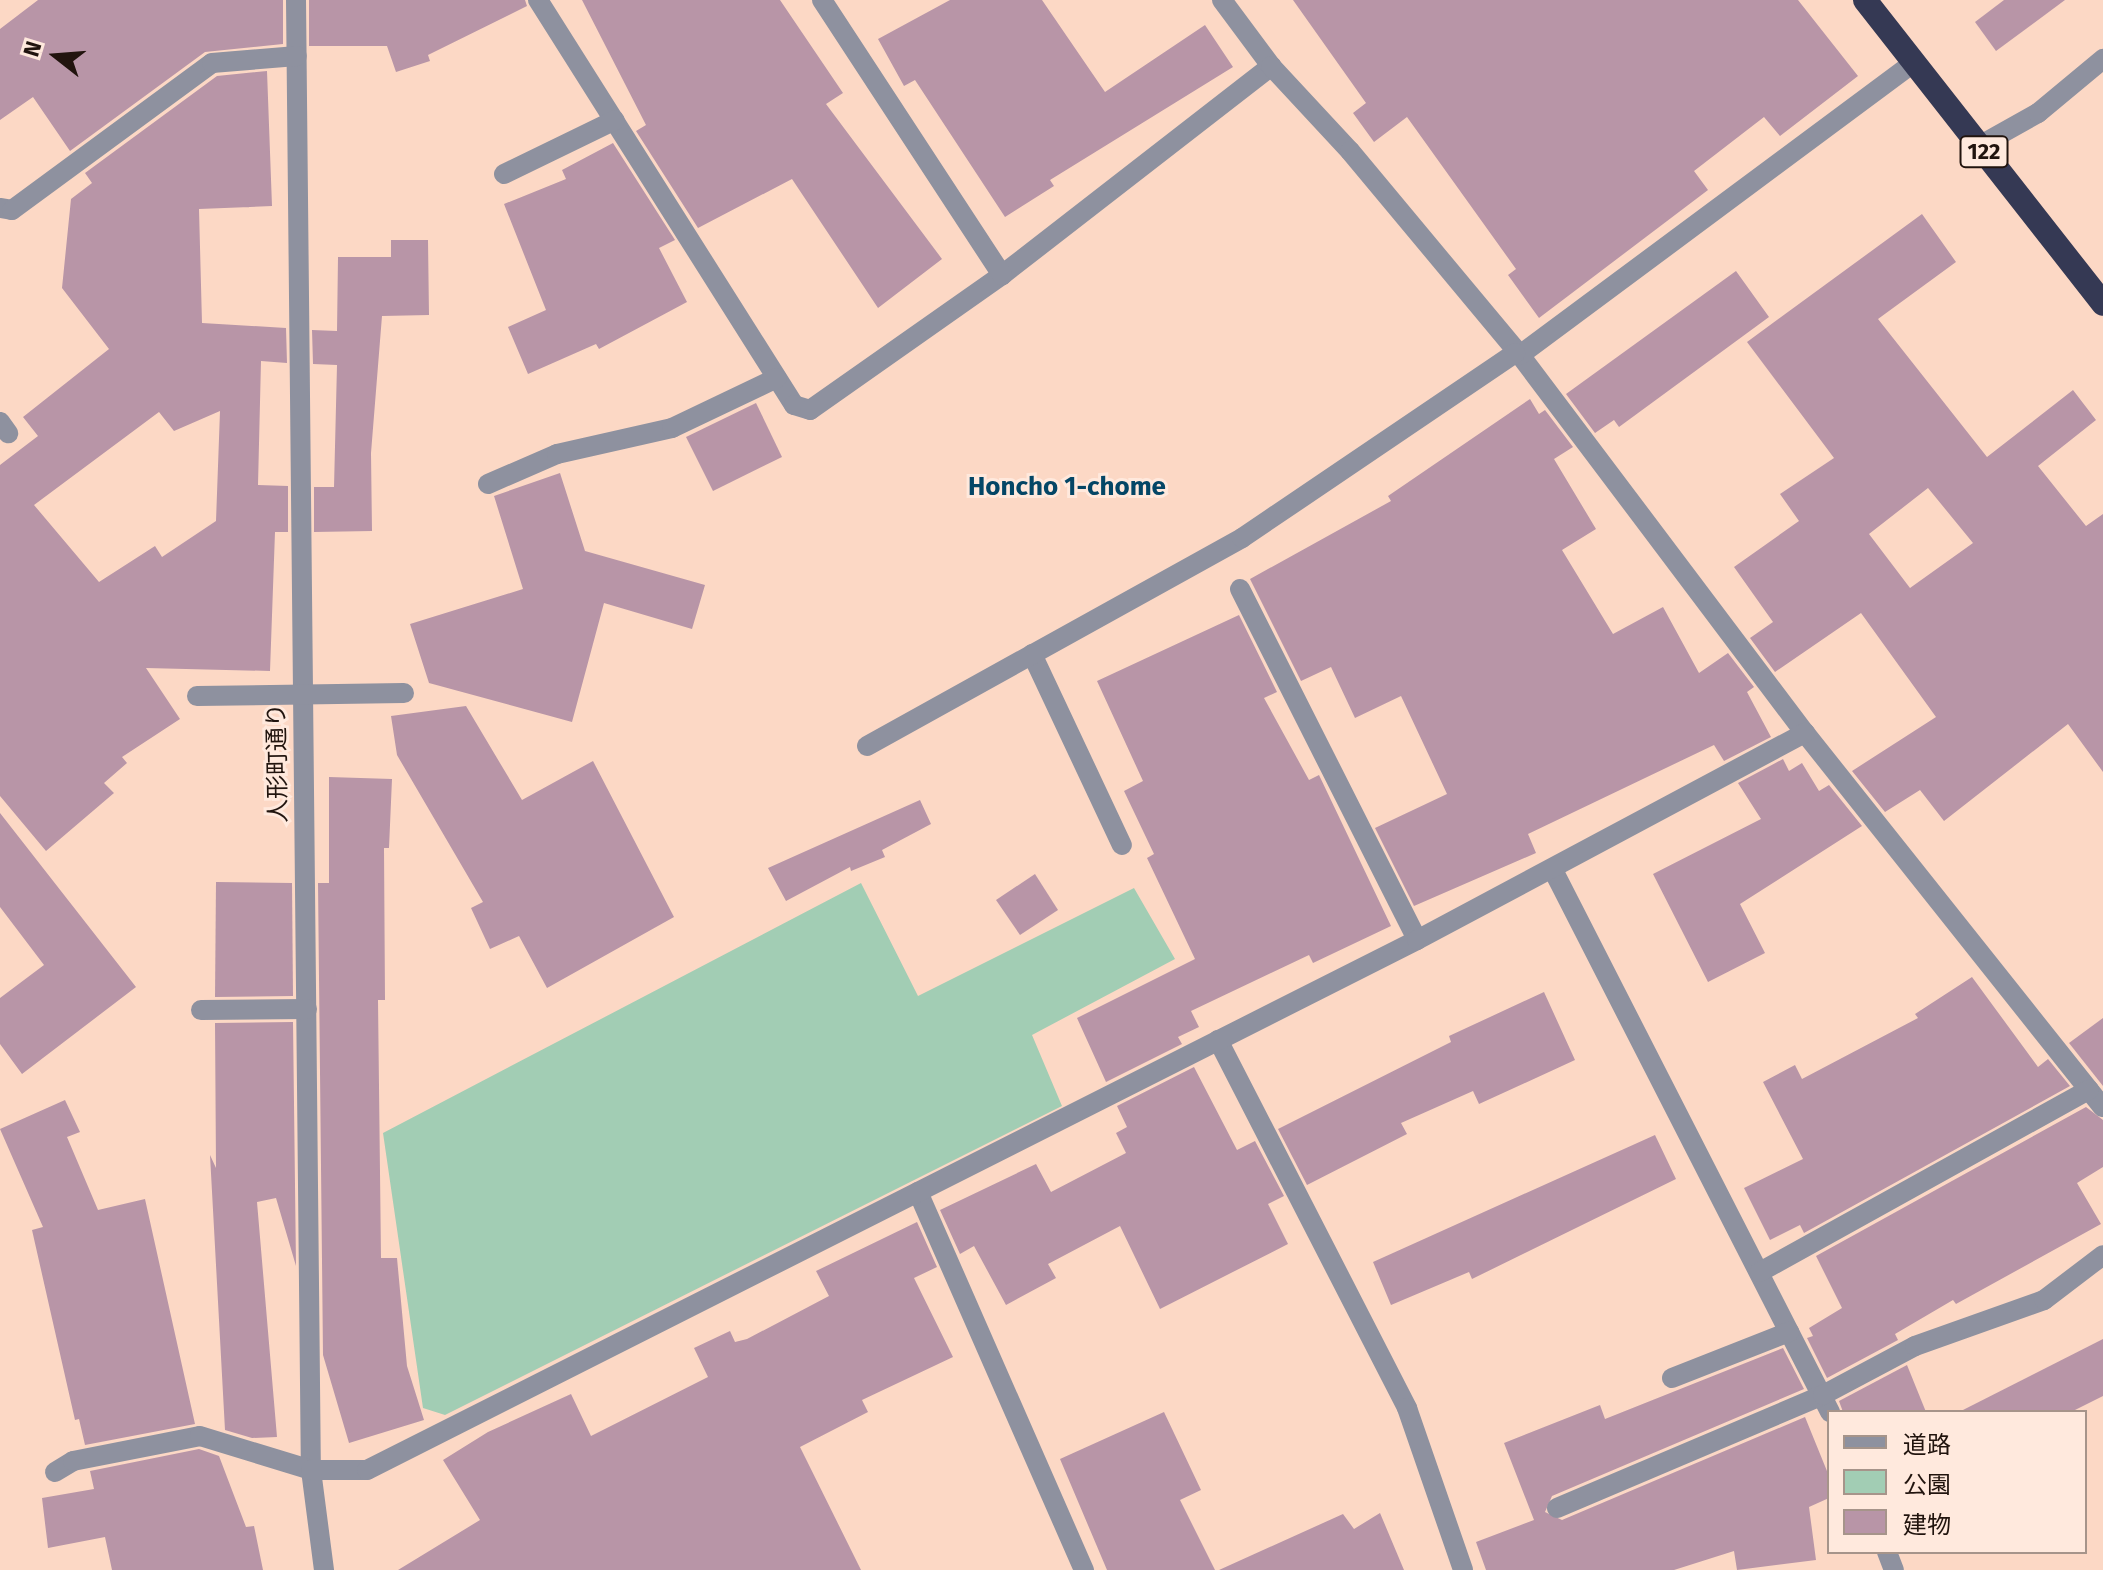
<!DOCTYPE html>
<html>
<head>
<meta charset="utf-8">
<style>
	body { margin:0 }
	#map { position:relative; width:2103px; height:1570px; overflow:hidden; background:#fcd8c5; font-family:"Fira Sans","Noto Sans JP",sans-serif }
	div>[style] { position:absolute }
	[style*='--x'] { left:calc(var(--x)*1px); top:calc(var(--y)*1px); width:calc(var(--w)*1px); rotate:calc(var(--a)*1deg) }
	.green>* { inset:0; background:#a2cdb4 }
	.building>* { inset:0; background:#b895a7 }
	.minor>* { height:20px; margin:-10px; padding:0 10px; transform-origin:10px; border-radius:10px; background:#8e919f }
	.highway>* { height:24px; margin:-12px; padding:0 12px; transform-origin:12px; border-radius:12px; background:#353954 }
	span { translate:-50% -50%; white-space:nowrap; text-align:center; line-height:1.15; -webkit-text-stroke:6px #ffe9dd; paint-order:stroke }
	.shield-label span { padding:2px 6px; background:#ffe9dd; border:2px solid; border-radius:6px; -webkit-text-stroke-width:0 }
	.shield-label { font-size:22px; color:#21140e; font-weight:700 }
	.street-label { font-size:24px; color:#21140e }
	.neighbourhood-label { font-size:26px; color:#044666; font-weight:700 }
	.legend { position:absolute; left:1827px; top:1410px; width:260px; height:144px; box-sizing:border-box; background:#ffe9dd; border:2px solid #a6948a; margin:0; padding:10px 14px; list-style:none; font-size:24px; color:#21140e }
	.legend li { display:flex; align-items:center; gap:16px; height:40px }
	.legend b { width:40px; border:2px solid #a6948a }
	.north { position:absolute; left:16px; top:16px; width:80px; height:80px; -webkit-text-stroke:6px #ffe9dd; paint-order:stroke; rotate:287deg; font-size:22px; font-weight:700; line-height:32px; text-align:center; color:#21140e }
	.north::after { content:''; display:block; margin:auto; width:28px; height:36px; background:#21140e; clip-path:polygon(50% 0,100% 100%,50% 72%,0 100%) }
</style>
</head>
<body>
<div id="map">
	<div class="green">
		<i style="clip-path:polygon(861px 883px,918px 996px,1134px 888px,1175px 959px,1032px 1035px,1062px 1106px,445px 1415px,423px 1408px,383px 1133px)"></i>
	</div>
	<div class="building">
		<i style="clip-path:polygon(38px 0,283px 0,283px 44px,205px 52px,70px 151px,33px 97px,0 120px,0 29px)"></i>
		<i style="clip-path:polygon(309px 0,525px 0,527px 6px,428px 55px,430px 61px,396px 72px,387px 46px,309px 46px)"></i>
		<i style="clip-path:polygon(582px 0,780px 0,843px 93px,826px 104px,942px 259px,878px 308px,792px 179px,698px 228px,636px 131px,646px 125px)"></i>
		<i style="clip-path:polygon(950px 0,1042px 0,1105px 92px,1205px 25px,1233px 67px,1050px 180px,1054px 186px,1005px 217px,915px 80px,904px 86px,878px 39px)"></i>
		<i style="clip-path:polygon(1293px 0,1798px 0,1858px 76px,1780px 136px,1764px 117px,1694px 171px,1708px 190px,1539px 318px,1508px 275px,1516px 269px,1407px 117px,1374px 142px,1353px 113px,1366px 103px)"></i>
		<i style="clip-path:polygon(2004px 0,2065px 0,1996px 51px,1975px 22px)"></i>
		<i style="clip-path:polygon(evenodd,267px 71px,272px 206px,199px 209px,202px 323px,286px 328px,287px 363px,261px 361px,258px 485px,288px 486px,288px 532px,275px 532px,270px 671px,146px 668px,180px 719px,122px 757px,127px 763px,104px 783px,114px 793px,46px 851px,0 796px,0 465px,38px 436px,23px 417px,109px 349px,62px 288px,71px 199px,92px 183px,85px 173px,217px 76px,267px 71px,220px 411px,216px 521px,162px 557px,155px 546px,99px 582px,34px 505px,159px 412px,174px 431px,220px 411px)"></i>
		<i style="clip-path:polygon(613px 143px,675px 240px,659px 248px,687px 302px,599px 349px,596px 344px,528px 374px,508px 327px,546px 310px,504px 204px,566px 179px,562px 170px)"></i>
		<i style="clip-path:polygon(evenodd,1922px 214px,1956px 262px,1878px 319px,1987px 457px,2073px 390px,2096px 420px,2038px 466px,2086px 526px,2103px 514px,2103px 772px,2068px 724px,1944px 821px,1920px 790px,1885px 812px,1852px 771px,1936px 717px,1861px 613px,1775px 672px,1750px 638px,1773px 622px,1734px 567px,1799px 521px,1780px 494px,1834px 458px,1747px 342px,1922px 214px,1928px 488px,1973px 543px,1910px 588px,1869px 534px,1928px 488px)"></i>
		<i style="clip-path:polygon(391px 240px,428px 240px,429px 315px,382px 316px,371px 453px,372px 531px,314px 532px,314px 487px,334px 487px,337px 365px,313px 364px,312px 330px,337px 331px,338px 257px,391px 257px)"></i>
		<i style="clip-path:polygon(1736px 271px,1769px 317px,1619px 427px,1614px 420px,1595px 433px,1566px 394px)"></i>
		<i style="clip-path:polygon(1530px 399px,1539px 414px,1545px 410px,1573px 447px,1554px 459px,1596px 529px,1562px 550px,1613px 634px,1663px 607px,1699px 673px,1728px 653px,1754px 687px,1747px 692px,1771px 737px,1724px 761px,1714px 745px,1528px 834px,1536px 853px,1414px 906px,1375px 828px,1447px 794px,1401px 696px,1355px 718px,1331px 667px,1301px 681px,1250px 579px,1391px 501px,1388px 496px)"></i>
		<i style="clip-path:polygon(756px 403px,782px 457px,713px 491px,686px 437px)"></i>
		<i style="clip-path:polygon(560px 473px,585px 551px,705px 585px,692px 629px,604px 603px,572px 722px,429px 683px,410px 624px,523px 589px,494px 496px)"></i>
		<i style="clip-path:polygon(1239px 615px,1277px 692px,1264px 698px,1309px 780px,1319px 775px,1391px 926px,1313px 963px,1309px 955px,1191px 1011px,1199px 1027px,1178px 1037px,1182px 1044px,1106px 1082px,1077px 1018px,1195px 959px,1147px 858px,1154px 854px,1124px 791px,1143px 781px,1097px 681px)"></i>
		<i style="clip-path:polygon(466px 706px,522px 800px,593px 761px,674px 917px,547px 988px,519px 936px,490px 949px,471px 908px,483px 902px,397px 755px,391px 716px)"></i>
		<i style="clip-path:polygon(1783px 759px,1789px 771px,1802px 763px,1819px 791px,1829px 785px,1862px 826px,1740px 904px,1765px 953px,1708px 982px,1653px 874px,1761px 819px,1738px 783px)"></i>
		<i style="clip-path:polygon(329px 777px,392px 779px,389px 848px,384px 848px,385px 1000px,378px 1000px,381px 1258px,397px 1258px,407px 1366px,424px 1420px,349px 1443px,323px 1355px,318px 883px,329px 883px)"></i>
		<i style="clip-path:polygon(920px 800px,931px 824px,882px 850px,885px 857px,851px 871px,850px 867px,786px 901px,768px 868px)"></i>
		<i style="clip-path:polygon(0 813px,136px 987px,22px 1074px,0 1044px,0 998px,44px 965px,0 907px)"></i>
		<i style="clip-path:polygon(1035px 874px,1058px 910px,1020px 935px,996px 900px)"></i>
		<i style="clip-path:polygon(216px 882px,292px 883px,293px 996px,215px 997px)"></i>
		<i style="clip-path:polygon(1972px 977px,2038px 1067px,2048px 1059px,2070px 1086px,1804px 1233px,1800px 1225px,1770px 1240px,1744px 1188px,1803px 1159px,1763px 1082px,1795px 1065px,1802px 1079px,1918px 1018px,1915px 1014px)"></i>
		<i style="clip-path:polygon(1544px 992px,1575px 1060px,1479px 1104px,1473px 1091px,1401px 1123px,1407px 1134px,1307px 1185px,1278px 1129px,1451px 1042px,1449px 1036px)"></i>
		<i style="clip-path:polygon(2103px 1018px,2103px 1086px,2069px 1043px)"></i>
		<i style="clip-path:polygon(293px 1022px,296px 1266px,276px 1198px,257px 1202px,277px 1437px,252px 1438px,225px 1430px,210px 1155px,216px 1168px,215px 1023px)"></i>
		<i style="clip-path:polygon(1194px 1067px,1237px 1150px,1255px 1141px,1284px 1196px,1268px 1204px,1288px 1244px,1160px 1309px,1120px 1226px,1048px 1264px,1056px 1278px,1006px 1305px,974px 1246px,960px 1254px,940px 1210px,1036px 1164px,1051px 1192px,1126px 1153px,1116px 1133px,1127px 1127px,1117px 1106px)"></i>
		<i style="clip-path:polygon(65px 1100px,80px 1132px,67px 1137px,98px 1210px,145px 1199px,195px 1424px,85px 1445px,79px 1419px,75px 1420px,32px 1230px,43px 1227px,0 1129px)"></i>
		<i style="clip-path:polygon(2086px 1107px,2103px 1120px,2103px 1167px,2077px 1183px,2101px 1224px,1956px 1304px,1953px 1300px,1895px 1334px,1898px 1340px,1827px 1378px,1807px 1338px,1813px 1336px,1809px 1328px,1842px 1308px,1816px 1256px)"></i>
		<i style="clip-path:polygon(1655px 1135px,1676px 1179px,1472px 1279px,1469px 1272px,1391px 1305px,1373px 1262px)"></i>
		<i style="clip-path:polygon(917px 1222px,937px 1267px,914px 1278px,953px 1357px,862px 1400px,868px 1412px,800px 1447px,861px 1570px,398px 1570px,480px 1520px,443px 1460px,488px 1432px,571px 1394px,591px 1436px,708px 1377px,694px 1348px,730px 1331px,735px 1342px,747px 1339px,829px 1296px,816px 1271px)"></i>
		<i style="clip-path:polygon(2103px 1339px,2103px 1396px,2071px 1412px,1959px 1412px)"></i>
		<i style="clip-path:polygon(1783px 1348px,1804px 1389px,1552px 1496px,1545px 1512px,1562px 1520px,1805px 1417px,1829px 1476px,1829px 1498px,1809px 1507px,1816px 1560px,1737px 1570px,1734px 1551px,1674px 1570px,1486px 1570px,1476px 1542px,1534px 1520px,1504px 1443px,1600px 1405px,1605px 1419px)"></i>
		<i style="clip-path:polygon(1907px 1365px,1926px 1412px,1843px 1412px,1839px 1401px)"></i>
		<i style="clip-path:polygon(1164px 1412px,1201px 1490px,1180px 1500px,1215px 1570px,1107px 1570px,1060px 1459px)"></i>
		<i style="clip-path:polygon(199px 1449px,219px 1456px,246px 1527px,254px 1526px,263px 1570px,112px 1570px,105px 1537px,48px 1548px,42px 1498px,94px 1489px,90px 1471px)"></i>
		<i style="clip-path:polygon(1380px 1513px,1404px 1570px,1219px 1570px,1343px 1514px,1354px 1529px)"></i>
	</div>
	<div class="minor">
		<i style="--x:296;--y:0;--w:1470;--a:89.42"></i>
		<i style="--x:311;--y:1470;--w:101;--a:82.6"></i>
		<i style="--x:538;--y:0;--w:479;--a:57.7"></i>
		<i style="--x:794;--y:405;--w:17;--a:17"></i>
		<i style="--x:810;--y:410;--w:235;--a:-35.1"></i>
		<i style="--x:1002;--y:275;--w:341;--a:-37.8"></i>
		<i style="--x:822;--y:0;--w:329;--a:56.8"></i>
		<i style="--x:1222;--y:0;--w:82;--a:53.4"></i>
		<i style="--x:1271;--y:66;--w:116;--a:47.1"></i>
		<i style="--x:1350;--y:151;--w:266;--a:50.2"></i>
		<i style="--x:1520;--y:355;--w:473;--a:53"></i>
		<i style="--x:1805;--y:733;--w:478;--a:51.5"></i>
		<i style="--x:1979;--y:146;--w:68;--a:-29.2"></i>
		<i style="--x:2038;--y:113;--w:85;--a:-39.7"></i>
		<i style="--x:504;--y:174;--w:123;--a:-25.9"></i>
		<i style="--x:0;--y:208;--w:12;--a:9"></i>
		<i style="--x:12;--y:210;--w:248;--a:-36.3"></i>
		<i style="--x:212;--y:63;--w:85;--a:-4.7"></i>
		<i style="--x:1520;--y:355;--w:491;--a:-36.6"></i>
		<i style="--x:0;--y:422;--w:14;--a:54"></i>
		<i style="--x:488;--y:484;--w:75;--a:-23.5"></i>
		<i style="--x:557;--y:454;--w:118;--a:-12.7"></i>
		<i style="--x:672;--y:428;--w:116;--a:-25.5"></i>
		<i style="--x:1240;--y:589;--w:393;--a:63.2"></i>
		<i style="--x:1032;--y:654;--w:211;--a:64.8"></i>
		<i style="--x:197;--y:696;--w:207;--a:-0.8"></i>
		<i style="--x:867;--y:746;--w:429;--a:-29"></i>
		<i style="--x:1242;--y:538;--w:330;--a:-34.1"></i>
		<i style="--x:1553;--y:870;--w:609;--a:62.93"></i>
		<i style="--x:201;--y:1010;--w:106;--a:-0.5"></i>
		<i style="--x:1218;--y:1040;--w:414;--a:62.8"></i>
		<i style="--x:1407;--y:1408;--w:171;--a:70.9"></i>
		<i style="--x:918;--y:1192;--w:413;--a:66.3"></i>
		<i style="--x:1760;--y:1272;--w:376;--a:-29"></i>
		<i style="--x:1672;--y:1378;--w:126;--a:-21.5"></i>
		<i style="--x:55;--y:1472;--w:21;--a:-31"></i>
		<i style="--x:73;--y:1461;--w:129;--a:-11.1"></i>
		<i style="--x:200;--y:1436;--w:116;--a:17"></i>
		<i style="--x:311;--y:1470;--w:56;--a:0"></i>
		<i style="--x:367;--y:1470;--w:1176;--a:-26.78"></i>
		<i style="--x:1417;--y:940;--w:440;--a:-28.1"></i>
		<i style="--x:1557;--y:1508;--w:289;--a:-23"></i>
		<i style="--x:1823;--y:1395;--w:104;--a:-28"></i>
		<i style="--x:1915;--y:1346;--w:137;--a:-19.6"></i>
		<i style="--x:2044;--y:1300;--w:74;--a:-37.3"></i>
		<i style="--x:1887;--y:1552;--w:19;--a:69"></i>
	</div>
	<div class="highway">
		<i style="--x:1865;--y:0;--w:386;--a:51.9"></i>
	</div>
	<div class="shield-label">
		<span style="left:1984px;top:152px">122</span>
	</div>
	<div class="street-label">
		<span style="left:278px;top:763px;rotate:-91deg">人形町通り</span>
	</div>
	<div class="neighbourhood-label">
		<span style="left:1067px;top:487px">Honcho 1-chome</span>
	</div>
	<ul class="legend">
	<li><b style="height:10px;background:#8e919f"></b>道路</li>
	<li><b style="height:22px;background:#a2cdb4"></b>公園</li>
	<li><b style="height:22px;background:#b895a7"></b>建物</li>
	</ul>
	<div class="north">N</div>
</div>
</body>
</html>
